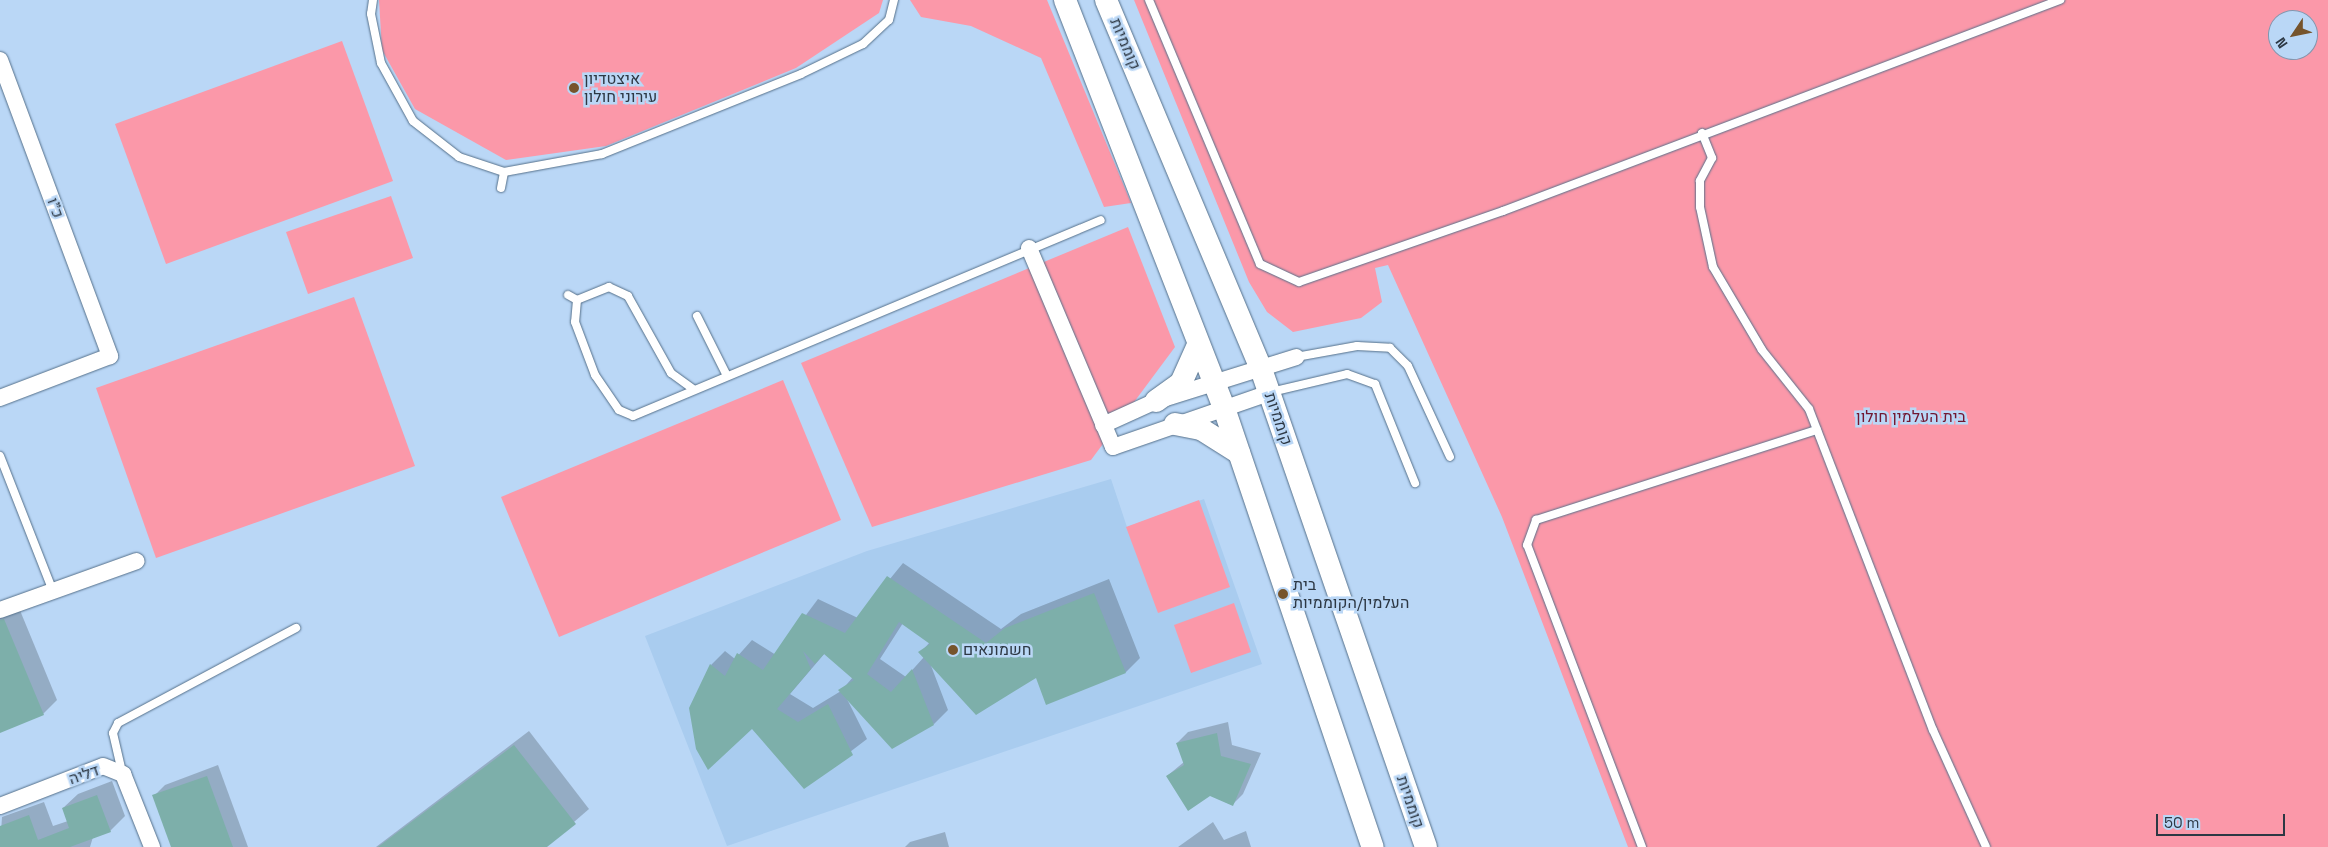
<!DOCTYPE html>
<html>
<head>
<meta charset="utf-8">
<style>
	body { margin:0 }
	#map { position:relative; width:2328px; height:847px; overflow:hidden; background:#bad7f6; font-family:"Space Grotesk",Heebo,sans-serif }
	div>[style] { position:absolute }
	[style*='--x'] { left:calc(var(--x)*1px); top:calc(var(--y)*1px); width:calc(var(--w)*1px); rotate:calc(var(--a)*1deg) }
	.built>* { inset:0; background:#a9ccef }
	.green>* { inset:0; background:#fb98a9 }
	.shadow>* { inset:0; background:#0003 }
	.building>* { inset:0; background:#7dafaa }
	.roads { filter:drop-shadow(0 0 1px #55708a) drop-shadow(0 0 1px #55708a) }
	.service>* { height:8px; margin:-4px; padding:0 4px; transform-origin:4px; border-radius:4px; background:#fff }
	.minor>* { height:16px; margin:-8px; padding:0 8px; transform-origin:8px; border-radius:8px; background:#fff }
	.secondary>* { height:22px; margin:-11px; padding:0 11px; transform-origin:11px; border-radius:11px; background:#fff }
	.dots>* { width:14px; height:14px; translate:-50% -50%; box-sizing:border-box; border:2px solid #bad7f6; border-radius:50% }
	span { translate:-50% -50%; white-space:nowrap; text-align:center; line-height:1.15; -webkit-text-stroke:5px #bad7f6; paint-order:stroke }
	.street-label { font-size:16px; color:#2d3844 }
	.poi-label { font-size:16px; color:#2d3844 }
	.left { translate:0 -50%; text-align:left }
	.park-label { font-size:16px; color:#711731 }
	.north { position:absolute; left:2268px; top:10px; width:50px; height:50px; box-sizing:border-box; background:#bad7f6; border:1px solid #8297af; border-radius:50%; rotate:236deg; font-size:14px; font-weight:700; line-height:20px; text-align:center; color:#2d3844 }
	.north::after { content:''; display:block; margin:auto; width:18px; height:22px; background:#76542c; clip-path:polygon(50% 0,100% 100%,50% 72%,0 100%) }
	.scale { position:absolute; left:2156px; top:814px; width:129px; height:22px; box-sizing:border-box; border:2px solid #2d3844; border-top:0; padding-left:6px; font-size:15px; line-height:18px; white-space:nowrap; color:#2d3844; -webkit-text-stroke:4px #bad7f6; paint-order:stroke }
</style>
</head>
<body>
<div id="map">
	<div class="built">
		<i style="clip-path:polygon(1111px 479px,1127px 527px,1204px 499px,1262px 664px,727px 846px,645px 636px,867px 551px)"></i>
	</div>
	<div class="green">
		<i style="clip-path:polygon(379px 0,883px 0,879px 13px,796px 68px,606px 146px,506px 160px,415px 109px,382px 50px)"></i>
		<i style="clip-path:polygon(910px 0,1047px 0,1131px 203px,1104px 207px,1041px 58px,971px 26px,921px 17px)"></i>
		<i style="clip-path:polygon(evenodd,1134px 0,2328px 0,2328px 847px,1628px 847px,1502px 517px,1388px 265px,1375px 268px,1382px 302px,1361px 318px,1293px 332px,1267px 312px,1249px 282px,1134px 0,2278px 20px,2308px 20px,2308px 50px,2278px 50px,2278px 20px)"></i>
		<i style="clip-path:polygon(342px 41px,393px 181px,166px 264px,115px 124px)"></i>
		<i style="clip-path:polygon(391px 196px,413px 258px,308px 294px,286px 232px)"></i>
		<i style="clip-path:polygon(1128px 227px,1175px 347px,1091px 460px,872px 527px,801px 363px)"></i>
		<i style="clip-path:polygon(354px 297px,415px 466px,156px 558px,96px 388px)"></i>
		<i style="clip-path:polygon(783px 380px,841px 520px,559px 637px,501px 497px)"></i>
		<i style="clip-path:polygon(1199px 500px,1230px 587px,1158px 613px,1126px 527px)"></i>
		<i style="clip-path:polygon(1234px 603px,1251px 652px,1191px 673px,1174px 625px)"></i>
	</div>
	<div class="shadow">
		<i style="clip-path:polygon(evenodd,903px 563px,1001px 629px,1021px 614px,1109px 579px,1140px 658px,1126px 672px,1036px 677px,930px 663px,948px 710px,934px 724px,847px 699px,867px 739px,804px 787px,711px 665px,725px 651px,735px 659px,752px 640px,776px 655px,818px 599px,858px 618px,903px 563px,903px 623px,930px 642px,920px 653px,924px 657px,906px 677px,880px 659px,903px 623px,903px 563px,825px 653px,853px 677px,841px 691px,813px 708px,790px 694px,825px 653px)"></i>
		<i style="clip-path:polygon(19px 608px,57px 700px,43px 714px,0 732px,0 616px)"></i>
		<i style="clip-path:polygon(1228px 722px,1232px 745px,1261px 753px,1243px 794px,1232px 805px,1167px 776px,1184px 762px,1177px 743px,1188px 732px)"></i>
		<i style="clip-path:polygon(529px 731px,589px 809px,545px 847px,376px 847px)"></i>
		<i style="clip-path:polygon(218px 765px,248px 847px,173px 847px,154px 796px,165px 785px)"></i>
		<i style="clip-path:polygon(112px 781px,125px 816px,110px 831px,93px 837px,90px 847px,0 847px,2px 817px,44px 802px,53px 826px,68px 821px,63px 808px,78px 794px)"></i>
		<i style="clip-path:polygon(1213px 822px,1224px 840px,1246px 831px,1251px 847px,1178px 847px)"></i>
		<i style="clip-path:polygon(945px 832px,949px 847px,905px 847px,910px 842px)"></i>
	</div>
	<div class="building">
		<i style="clip-path:polygon(887px 576px,986px 643px,1005px 628px,1094px 593px,1126px 673px,1046px 705px,1036px 678px,976px 715px,918px 652px,930px 644px,899px 622px,867px 674px,891px 692px,912px 669px,934px 725px,892px 749px,838px 690px,854px 680px,824px 654px,815px 664px,803px 651px,811px 669px,777px 709px,798px 722px,828px 704px,853px 755px,804px 789px,752px 729px,708px 770px,696px 749px,689px 708px,710px 664px,725px 676px,737px 653px,763px 670px,802px 613px,845px 633px)"></i>
		<i style="clip-path:polygon(4px 619px,44px 715px,0 733px,0 620px)"></i>
		<i style="clip-path:polygon(1217px 733px,1221px 756px,1251px 764px,1233px 806px,1210px 796px,1188px 811px,1166px 776px,1184px 765px,1176px 743px)"></i>
		<i style="clip-path:polygon(514px 745px,576px 824px,547px 847px,378px 847px)"></i>
		<i style="clip-path:polygon(207px 776px,233px 847px,171px 847px,152px 795px)"></i>
		<i style="clip-path:polygon(97px 795px,111px 832px,70px 847px,0 847px,0 826px,29px 815px,38px 840px,69px 828px,62px 808px)"></i>
	</div>
	<div class="roads">
		<div class="service">
			<i style="--x:373;--y:0;--w:14;--a:98"></i>
			<i style="--x:371;--y:14;--w:50;--a:78.5"></i>
			<i style="--x:381;--y:63;--w:66;--a:61.1"></i>
			<i style="--x:413;--y:121;--w:58;--a:38"></i>
			<i style="--x:459;--y:157;--w:47;--a:18.4"></i>
			<i style="--x:504;--y:172;--w:100;--a:-10.4"></i>
			<i style="--x:602;--y:154;--w:214;--a:-21.9"></i>
			<i style="--x:801;--y:74;--w:69;--a:-25.8"></i>
			<i style="--x:863;--y:44;--w:35;--a:-43"></i>
			<i style="--x:889;--y:20;--w:21;--a:-76"></i>
			<i style="--x:1149;--y:0;--w:286;--a:67.2"></i>
			<i style="--x:1260;--y:264;--w:43;--a:24.8"></i>
			<i style="--x:1299;--y:282;--w:216;--a:-19.2"></i>
			<i style="--x:1503;--y:211;--w:596;--a:-20.75"></i>
			<i style="--x:1702;--y:133;--w:27;--a:68"></i>
			<i style="--x:1712;--y:158;--w:26;--a:118"></i>
			<i style="--x:1700;--y:181;--w:26;--a:90"></i>
			<i style="--x:1700;--y:207;--w:61;--a:77.8"></i>
			<i style="--x:1713;--y:267;--w:96;--a:59.4"></i>
			<i style="--x:1762;--y:350;--w:75;--a:51.5"></i>
			<i style="--x:1809;--y:409;--w:344;--a:68.9"></i>
			<i style="--x:1933;--y:730;--w:128;--a:65.6"></i>
			<i style="--x:501;--y:188;--w:16;--a:-79"></i>
			<i style="--x:568;--y:295;--w:10;--a:29"></i>
			<i style="--x:697;--y:316;--w:67;--a:63.4"></i>
			<i style="--x:1296;--y:357;--w:62;--a:-10.2"></i>
			<i style="--x:1357;--y:346;--w:33;--a:3"></i>
			<i style="--x:1390;--y:348;--w:25;--a:45"></i>
			<i style="--x:1408;--y:366;--w:100;--a:65.2"></i>
			<i style="--x:693;--y:389;--w:27;--a:-144"></i>
			<i style="--x:671;--y:373;--w:88;--a:-119.2"></i>
			<i style="--x:628;--y:296;--w:21;--a:-155"></i>
			<i style="--x:609;--y:287;--w:35;--a:158"></i>
			<i style="--x:577;--y:300;--w:22;--a:95"></i>
			<i style="--x:575;--y:322;--w:57;--a:69.3"></i>
			<i style="--x:595;--y:375;--w:42;--a:55.6"></i>
			<i style="--x:619;--y:410;--w:15;--a:23"></i>
			<i style="--x:633;--y:416;--w:507;--a:-22.72"></i>
			<i style="--x:1271;--y:392;--w:78;--a:-13.3"></i>
			<i style="--x:1347;--y:374;--w:30;--a:20"></i>
			<i style="--x:1375;--y:384;--w:107;--a:68"></i>
			<i style="--x:0;--y:456;--w:145;--a:68.6"></i>
			<i style="--x:122;--y:772;--w:40;--a:-103"></i>
			<i style="--x:113;--y:733;--w:11;--a:-63"></i>
			<i style="--x:118;--y:723;--w:202;--a:-28.1"></i>
			<i style="--x:1642;--y:847;--w:323;--a:-110.8"></i>
			<i style="--x:1527;--y:545;--w:27;--a:-70"></i>
			<i style="--x:1536;--y:520;--w:295;--a:-17.8"></i>
		</div>
		<div class="minor">
			<i style="--x:0;--y:60;--w:316;--a:69.6"></i>
			<i style="--x:110;--y:356;--w:118;--a:159.1"></i>
			<i style="--x:1029;--y:248;--w:216;--a:67.1"></i>
			<i style="--x:1113;--y:447;--w:165;--a:-19.1"></i>
			<i style="--x:1103;--y:425;--w:58;--a:-24.4"></i>
			<i style="--x:1156;--y:401;--w:147;--a:-17.4"></i>
			<i style="--x:0;--y:610;--w:145;--a:-19.7"></i>
			<i style="--x:0;--y:806;--w:110;--a:-21.2"></i>
			<i style="--x:103;--y:766;--w:22;--a:22"></i>
			<i style="--x:123;--y:774;--w:79;--a:68.3"></i>
		</div>
		<div class="secondary">
			<i style="--x:1065;--y:0;--w:438;--a:68.7"></i>
			<i style="--x:1224;--y:408;--w:464;--a:71.3"></i>
			<i style="--x:1106;--y:0;--w:397;--a:67.2"></i>
			<i style="--x:1260;--y:366;--w:509;--a:70.96"></i>
			<i style="--x:1156;--y:401;--w:31;--a:-36"></i>
			<i style="--x:1181;--y:383;--w:42;--a:-65.9"></i>
			<i style="--x:1175;--y:424;--w:26;--a:11"></i>
			<i style="--x:1201;--y:429;--w:45;--a:32.3"></i>
		</div>
	</div>
	<div class="dots">
		<i style="left:574px;top:88px;background:#76542c"></i>
		<i style="left:1283px;top:594px;background:#76542c"></i>
		<i style="left:953px;top:650px;background:#76542c"></i>
	</div>
	<div class="street-label">
		<span style="left:1125px;top:44px;rotate:67deg">קוממיות</span>
		<span style="left:55px;top:208px;rotate:70deg">כ"ו</span>
		<span style="left:1278px;top:419px;rotate:71deg">קוממיות</span>
		<span style="left:84px;top:775px;rotate:-19deg">דליה</span>
		<span style="left:1410px;top:802px;rotate:71deg">קוממיות</span>
	</div>
	<div class="poi-label">
		<span class="left" style="left:584px;top:88px">איצטדיון<br>עירוני חולון</span>
		<span class="left" style="left:1293px;top:594px">בית<br>העלמין/הקוממיות</span>
		<span class="left" style="left:963px;top:650px">חשמונאים</span>
	</div>
	<div class="park-label">
		<span style="left:1911px;top:417px">בית העלמין חולון</span>
	</div>
	<div class="north">N</div>
	<div class="scale">50 m</div>
</div>
</body>
</html>
